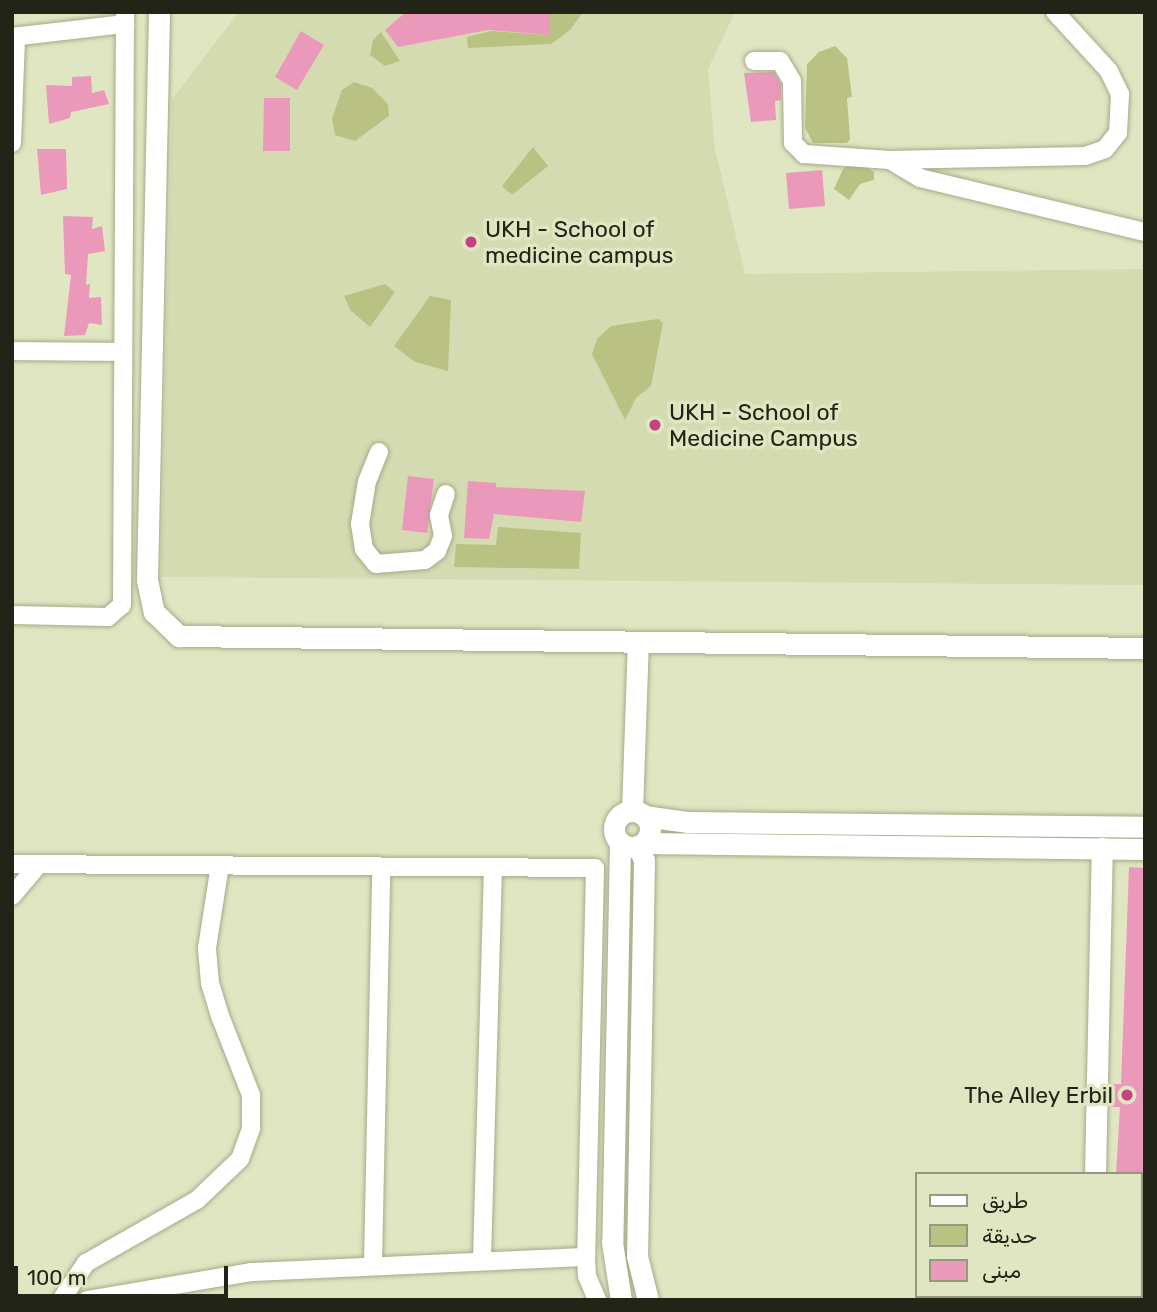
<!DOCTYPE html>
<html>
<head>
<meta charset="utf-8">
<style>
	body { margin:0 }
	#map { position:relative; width:1157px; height:1312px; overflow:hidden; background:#e0e6c2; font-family:Rubik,Vazirmatn,sans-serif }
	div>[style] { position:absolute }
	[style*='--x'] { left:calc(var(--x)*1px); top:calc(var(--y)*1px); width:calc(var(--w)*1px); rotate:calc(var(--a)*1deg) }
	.built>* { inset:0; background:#d4dbb0 }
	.green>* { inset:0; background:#b9c283 }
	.building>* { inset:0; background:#eb99ba }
	.roads { filter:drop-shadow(0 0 2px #a5aa88) drop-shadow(0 0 2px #a5aa88) }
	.minor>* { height:18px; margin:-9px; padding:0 9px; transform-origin:9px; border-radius:9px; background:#fff }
	.tertiary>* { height:21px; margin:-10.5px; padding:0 10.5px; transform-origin:10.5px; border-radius:10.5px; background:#fff }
	.tertiary>.ring { margin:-10.5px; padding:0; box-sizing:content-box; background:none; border:21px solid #fff; border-radius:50% }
	.dots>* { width:19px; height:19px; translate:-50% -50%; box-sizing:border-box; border:4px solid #e0e6c2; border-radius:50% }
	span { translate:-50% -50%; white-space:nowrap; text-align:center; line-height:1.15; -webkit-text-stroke:7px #e0e6c2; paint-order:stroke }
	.poi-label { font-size:23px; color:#222417 }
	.left { translate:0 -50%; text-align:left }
	.right { translate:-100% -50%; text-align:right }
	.frame { position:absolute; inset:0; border:14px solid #222417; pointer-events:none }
	.legend { position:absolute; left:915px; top:1172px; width:228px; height:126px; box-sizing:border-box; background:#e0e6c2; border:2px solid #94987e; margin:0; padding:9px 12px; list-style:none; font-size:21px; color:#222417 }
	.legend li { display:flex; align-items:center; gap:14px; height:35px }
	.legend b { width:35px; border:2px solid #94987e }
	.scale { position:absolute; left:14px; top:1266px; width:214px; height:32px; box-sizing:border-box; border:4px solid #222417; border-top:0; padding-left:9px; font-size:21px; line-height:24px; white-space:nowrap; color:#222417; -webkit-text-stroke:5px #e0e6c2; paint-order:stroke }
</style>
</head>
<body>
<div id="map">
	<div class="built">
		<i style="clip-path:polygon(239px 12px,735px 12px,708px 69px,715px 149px,745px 274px,1145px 269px,1145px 585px,161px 577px,172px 99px)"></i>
	</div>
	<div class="green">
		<i style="clip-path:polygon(550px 12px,583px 12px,570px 30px,551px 44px,468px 48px,467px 37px,491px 31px,550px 35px)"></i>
		<i style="clip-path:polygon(381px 32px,400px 61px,385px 66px,370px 55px,373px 40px)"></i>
		<i style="clip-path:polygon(835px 46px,847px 58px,852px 97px,847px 98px,850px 139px,847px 143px,813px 143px,805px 128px,807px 64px,819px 52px)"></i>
		<i style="clip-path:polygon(354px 82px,372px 88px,388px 104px,389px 116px,355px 141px,335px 135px,332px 118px,342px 90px)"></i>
		<i style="clip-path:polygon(533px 147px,548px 166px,512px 195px,502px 186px)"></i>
		<i style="clip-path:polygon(856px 161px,874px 172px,874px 180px,860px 184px,849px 200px,834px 189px,843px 169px)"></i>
		<i style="clip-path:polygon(385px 284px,395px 292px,370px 327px,351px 311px,344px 296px)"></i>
		<i style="clip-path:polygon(430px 296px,451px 300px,448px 371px,415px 362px,394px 346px)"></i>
		<i style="clip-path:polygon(658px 319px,663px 323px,651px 386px,636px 398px,625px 420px,592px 354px,597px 339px,611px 326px)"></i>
		<i style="clip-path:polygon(498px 527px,581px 533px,579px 569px,454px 567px,456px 544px,496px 545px)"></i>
	</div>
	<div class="building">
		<i style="clip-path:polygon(406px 12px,550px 12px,550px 35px,488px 30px,398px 47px,385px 30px)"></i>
		<i style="clip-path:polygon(301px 31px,324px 45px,297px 90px,275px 77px)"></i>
		<i style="clip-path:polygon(774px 72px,781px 84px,781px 100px,775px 101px,776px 120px,751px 122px,744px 73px)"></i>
		<i style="clip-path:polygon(91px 76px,92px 93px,104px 90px,109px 104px,71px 112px,70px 118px,49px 124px,46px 85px,72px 86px,72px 77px)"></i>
		<i style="clip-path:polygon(264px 98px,290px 98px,290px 151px,263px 151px)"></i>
		<i style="clip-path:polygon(37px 149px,66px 149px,67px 189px,41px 195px)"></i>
		<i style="clip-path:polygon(822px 170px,825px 206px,789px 209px,786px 173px)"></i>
		<i style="clip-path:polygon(63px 216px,93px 217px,92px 229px,102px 226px,105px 251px,88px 254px,86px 285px,90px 284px,89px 298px,101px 297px,102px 325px,89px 323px,85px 335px,64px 336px,71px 275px,65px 274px)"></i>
		<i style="clip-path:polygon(408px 476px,434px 479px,427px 533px,402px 530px)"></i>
		<i style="clip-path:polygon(468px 481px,496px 483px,496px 487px,585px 491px,581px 522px,494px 514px,489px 539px,464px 538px)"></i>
		<i style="clip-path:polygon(1129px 867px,1145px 868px,1145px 1174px,1116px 1174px,1120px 1107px,1110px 1107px,1111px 1084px,1121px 1084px)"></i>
	</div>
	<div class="roads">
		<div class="minor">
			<i style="--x:12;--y:37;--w:114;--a:-6.6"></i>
			<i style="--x:754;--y:61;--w:26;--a:0"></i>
			<i style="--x:780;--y:61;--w:23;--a:59"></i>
			<i style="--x:792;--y:81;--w:62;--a:89.1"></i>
			<i style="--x:793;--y:143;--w:16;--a:45"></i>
			<i style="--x:804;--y:154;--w:86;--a:4"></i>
			<i style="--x:890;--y:160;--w:195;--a:-1.2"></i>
			<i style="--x:1085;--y:156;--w:21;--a:-19"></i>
			<i style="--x:1105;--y:149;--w:21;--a:-51"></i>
			<i style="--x:1118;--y:133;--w:39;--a:-87"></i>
			<i style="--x:1120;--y:94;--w:25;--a:-116"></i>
			<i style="--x:1109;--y:71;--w:80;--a:-132.5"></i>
			<i style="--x:12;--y:143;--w:106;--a:-87.8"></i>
			<i style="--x:890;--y:160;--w:35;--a:31"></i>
			<i style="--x:920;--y:178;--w:231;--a:13.5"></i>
			<i style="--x:12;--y:351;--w:110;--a:0.5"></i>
			<i style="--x:379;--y:452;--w:31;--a:112"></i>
			<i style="--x:367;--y:481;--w:44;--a:99.2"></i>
			<i style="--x:360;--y:524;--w:25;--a:81"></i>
			<i style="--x:364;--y:549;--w:19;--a:51"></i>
			<i style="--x:376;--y:564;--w:49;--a:-4.7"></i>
			<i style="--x:425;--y:560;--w:15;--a:-37"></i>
			<i style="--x:437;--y:551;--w:16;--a:-68"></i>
			<i style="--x:443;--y:536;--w:21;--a:-101"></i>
			<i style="--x:439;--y:515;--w:22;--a:-72"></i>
			<i style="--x:12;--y:615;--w:96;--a:1.2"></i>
			<i style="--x:108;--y:617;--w:18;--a:-41"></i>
			<i style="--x:122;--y:605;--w:593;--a:-89.71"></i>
			<i style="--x:12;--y:864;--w:583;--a:0.39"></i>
			<i style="--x:595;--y:868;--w:389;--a:91.3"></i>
			<i style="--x:586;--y:1257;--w:19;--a:87"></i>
			<i style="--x:587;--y:1276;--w:26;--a:67"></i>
			<i style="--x:12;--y:896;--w:42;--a:-49.8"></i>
			<i style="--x:482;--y:1260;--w:385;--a:-88.4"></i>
			<i style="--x:373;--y:1264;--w:389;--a:-88.8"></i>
			<i style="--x:61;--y:1300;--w:45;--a:-56"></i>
			<i style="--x:86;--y:1263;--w:128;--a:-29.6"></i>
			<i style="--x:197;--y:1200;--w:59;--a:-43.6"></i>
			<i style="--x:240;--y:1159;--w:33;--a:-70"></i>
			<i style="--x:251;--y:1128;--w:33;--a:-90"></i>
			<i style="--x:251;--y:1095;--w:85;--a:-111.4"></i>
			<i style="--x:220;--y:1016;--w:34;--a:-107"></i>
			<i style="--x:210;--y:983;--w:35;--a:-95"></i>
			<i style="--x:207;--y:948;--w:84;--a:-81.1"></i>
			<i style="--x:87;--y:1300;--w:166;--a:-9.7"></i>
			<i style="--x:251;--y:1272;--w:335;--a:-2.6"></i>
		</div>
		<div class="tertiary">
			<i style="--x:159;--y:12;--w:568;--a:91.21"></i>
			<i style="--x:147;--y:580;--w:33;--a:78"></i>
			<i style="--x:154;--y:612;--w:35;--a:44"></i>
			<i style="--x:179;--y:636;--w:966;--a:0.71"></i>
			<i style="--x:632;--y:811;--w:169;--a:-88"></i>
			<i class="ring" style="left:614px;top:811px;width:15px;height:15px"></i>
			<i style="--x:644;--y:816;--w:43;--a:7.9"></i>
			<i style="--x:687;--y:822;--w:458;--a:0.6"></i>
			<i style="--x:620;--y:843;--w:399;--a:91.1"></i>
			<i style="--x:612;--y:1242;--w:59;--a:81.2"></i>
			<i style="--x:644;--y:843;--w:501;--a:0.69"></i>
			<i style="--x:638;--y:846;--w:15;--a:67"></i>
			<i style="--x:644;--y:860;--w:396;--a:91"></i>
			<i style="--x:637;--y:1256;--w:45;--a:76"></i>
			<i style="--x:1095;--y:1174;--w:326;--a:-88.8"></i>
			<i style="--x:1093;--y:1300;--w:4;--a:-90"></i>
		</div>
	</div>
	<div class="dots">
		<i style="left:471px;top:242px;background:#c64082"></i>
		<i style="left:655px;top:425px;background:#c64082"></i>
		<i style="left:1127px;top:1095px;background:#c64082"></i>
	</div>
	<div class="poi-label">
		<span class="left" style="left:485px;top:242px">UKH - School of<br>medicine campus</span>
		<span class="left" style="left:669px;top:425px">UKH - School of<br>Medicine Campus</span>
		<span class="right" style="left:1113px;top:1095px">The Alley Erbil</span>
	</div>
	<div class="frame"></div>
	<ul class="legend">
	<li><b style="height:9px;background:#fff"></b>طريق</li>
	<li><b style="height:19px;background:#b9c283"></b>حديقة</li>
	<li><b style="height:19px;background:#eb99ba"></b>مبنى</li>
	</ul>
	<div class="scale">100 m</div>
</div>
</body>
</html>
